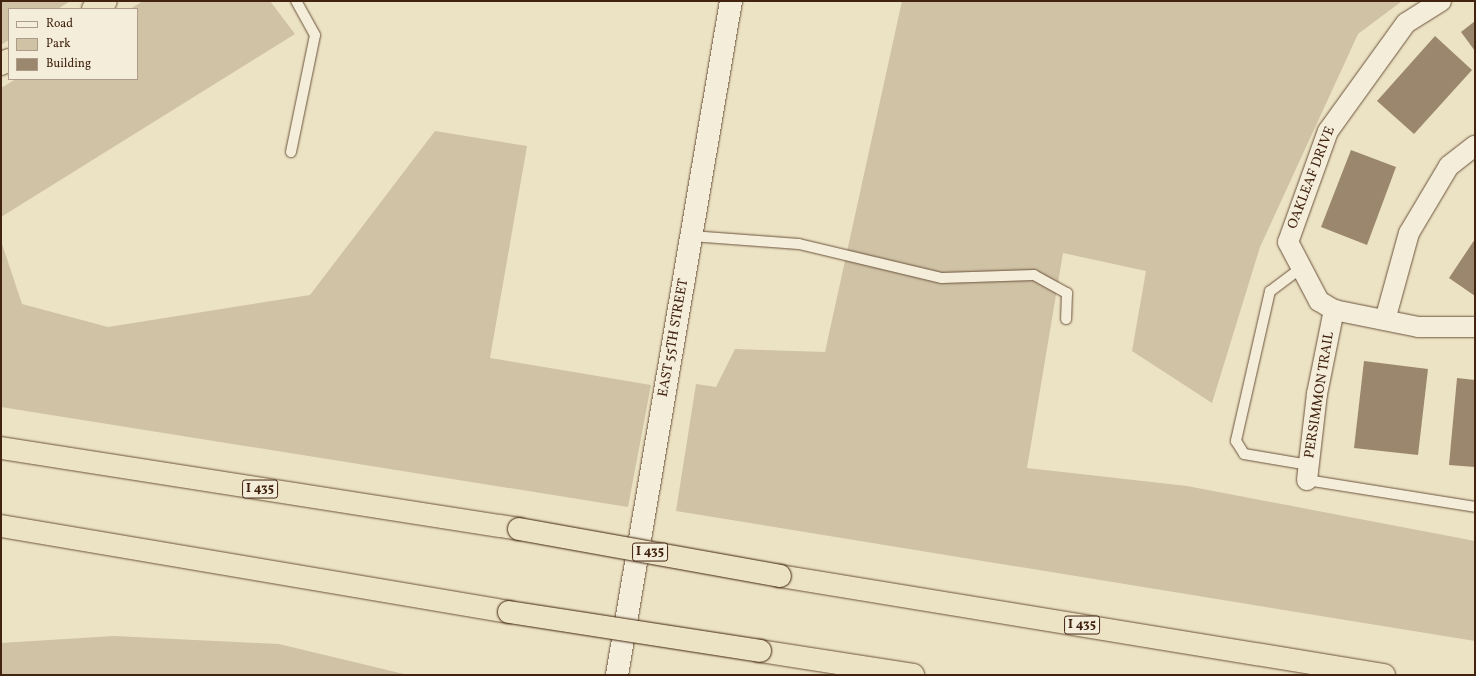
<!DOCTYPE html>
<html>
<head>
<meta charset="utf-8">
<style>
	body { margin:0 }
	#map { position:relative; width:1476px; height:676px; overflow:hidden; background:#ece3c4; font-family:Vollkorn,serif }
	div>[style] { position:absolute }
	[style*='--x'] { left:calc(var(--x)*1px); top:calc(var(--y)*1px); width:calc(var(--w)*1px); rotate:calc(var(--a)*1deg) }
	.green>* { inset:0; background:#cfc2a5 }
	.building>* { inset:0; background:#9a876e }
	.roads { filter:drop-shadow(0 0 1px #6c533d) drop-shadow(0 0 1px #6c533d) }
	.service>* { height:10px; margin:-5px; padding:0 5px; transform-origin:5px; border-radius:5px; background:#f3edd9 }
	.minor>* { height:20px; margin:-10px; padding:0 10px; transform-origin:10px; border-radius:10px; background:#f3edd9 }
	.tertiary>* { height:22px; margin:-11px; padding:0 11px; transform-origin:11px; border-radius:11px; background:#f3edd9 }
	.trunk>* { height:22px; margin:-11px; padding:0 11px; transform-origin:11px; border-radius:11px; background:#ece3c4 }
	.motorway>* { height:22px; margin:-11px; padding:0 11px; transform-origin:11px; border-radius:11px; background:#ece3c4 }
	.bridges { filter:drop-shadow(0 0 1px #412310) drop-shadow(0 0 1px #412310) }
	.motorway-bridge>* { height:22px; margin:-11px; padding:0 11px; transform-origin:11px; border-radius:11px; background:#ece3c4 }
	span { translate:-50% -50%; white-space:nowrap; text-align:center; line-height:1.15; -webkit-text-stroke:3px #f3edd9; paint-order:stroke }
	.shield-label span { padding:1px 3px; background:#f3edd9; border:1px solid; border-radius:3px; -webkit-text-stroke-width:0 }
	.shield-label { font-size:13px; color:#412310; font-weight:700 }
	.street-label { font-size:14px; color:#412310 }
	.frame { position:absolute; inset:0; border:2px solid #412310; pointer-events:none }
	.legend { position:absolute; left:8px; top:8px; width:130px; height:72px; box-sizing:border-box; background:#f3edd9; border:1px solid #ac9c89; margin:0; padding:5px 7px; list-style:none; font-size:12px; color:#412310 }
	.legend li { display:flex; align-items:center; gap:8px; height:20px }
	.legend b { width:20px; border:1px solid #ac9c89 }
</style>
</head>
<body>
<div id="map">
	<div class="green">
		<i style="clip-path:polygon(1px 1px,70px 1px,58px 9px,9px 9px,9px 40px,1px 45px)"></i>
		<i style="clip-path:polygon(143px 1px,270px 1px,295px 34px,1px 217px,1px 88px,16px 79px,137px 79px,137px 9px,130px 9px)"></i>
		<i style="clip-path:polygon(902px 1px,1402px 1px,1358px 34px,1260px 247px,1212px 403px,1132px 351px,1146px 271px,1063px 253px,1027px 468px,1187px 486px,1475px 541px,1475px 641px,676px 511px,696px 384px,716px 387px,735px 349px,825px 352px)"></i>
		<i style="clip-path:polygon(435px 131px,527px 146px,490px 358px,651px 385px,628px 507px,1px 407px,1px 241px,22px 304px,108px 327px,310px 295px)"></i>
		<i style="clip-path:polygon(114px 636px,279px 644px,408px 675px,1px 675px,1px 643px)"></i>
	</div>
	<div class="building">
		<i style="clip-path:polygon(1475px 21px,1475px 51px,1461px 32px)"></i>
		<i style="clip-path:polygon(1435px 36px,1472px 70px,1414px 134px,1377px 101px)"></i>
		<i style="clip-path:polygon(1351px 150px,1396px 167px,1367px 245px,1321px 227px)"></i>
		<i style="clip-path:polygon(1475px 239px,1475px 296px,1449px 278px)"></i>
		<i style="clip-path:polygon(1364px 361px,1428px 369px,1418px 455px,1354px 448px)"></i>
		<i style="clip-path:polygon(1457px 378px,1475px 380px,1475px 467px,1449px 465px)"></i>
	</div>
	<div class="roads">
		<div class="service">
			<i style="--x:291;--y:152;--w:119;--a:-78.4"></i>
			<i style="--x:315;--y:35;--w:39;--a:-119"></i>
			<i style="--x:691;--y:236;--w:108;--a:4.2"></i>
			<i style="--x:799;--y:244;--w:147;--a:13.4"></i>
			<i style="--x:942;--y:278;--w:92;--a:-1.9"></i>
			<i style="--x:1034;--y:275;--w:38;--a:29"></i>
			<i style="--x:1067;--y:293;--w:26;--a:92"></i>
			<i style="--x:1301;--y:268;--w:39;--a:143"></i>
			<i style="--x:1270;--y:291;--w:154;--a:102.8"></i>
			<i style="--x:1236;--y:441;--w:15;--a:58"></i>
			<i style="--x:1244;--y:454;--w:66;--a:9.6"></i>
			<i style="--x:1307;--y:480;--w:170;--a:9.1"></i>
		</div>
		<div class="minor">
			<i style="--x:1441;--y:1;--w:41;--a:147.8"></i>
			<i style="--x:1406;--y:23;--w:133;--a:125.8"></i>
			<i style="--x:1328;--y:131;--w:118;--a:109.8"></i>
			<i style="--x:1288;--y:242;--w:67;--a:62.3"></i>
			<i style="--x:1319;--y:301;--w:17;--a:31"></i>
			<i style="--x:1334;--y:310;--w:86;--a:11.4"></i>
			<i style="--x:1418;--y:327;--w:57;--a:0"></i>
			<i style="--x:1385;--y:320;--w:90;--a:-74.6"></i>
			<i style="--x:1409;--y:233;--w:78;--a:-59.2"></i>
			<i style="--x:1449;--y:166;--w:33;--a:-38"></i>
			<i style="--x:1307;--y:480;--w:87;--a:-83.4"></i>
			<i style="--x:1317;--y:394;--w:86;--a:-78.6"></i>
		</div>
		<div class="tertiary">
			<i style="--x:617;--y:675;--w:684;--a:-80.4"></i>
		</div>
		<div class="trunk">
			<i style="--x:93;--y:9;--w:15;--a:-32"></i>
			<i style="--x:1;--y:64;--w:9;--a:-27"></i>
		</div>
		<div class="motorway">
			<i style="--x:1;--y:448;--w:524;--a:8.89"></i>
			<i style="--x:1;--y:526;--w:515;--a:9.61"></i>
			<i style="--x:780;--y:576;--w:612;--a:9.31"></i>
			<i style="--x:760;--y:651;--w:155;--a:8.9"></i>
		</div>
	</div>
	<div class="bridges">
		<div class="motorway-bridge">
			<i style="--x:519;--y:529;--w:265;--a:10.2"></i>
			<i style="--x:509;--y:612;--w:254;--a:8.8"></i>
		</div>
	</div>
	<div class="shield-label">
		<span style="left:260px;top:489px">I 435</span>
		<span style="left:650px;top:552px">I 435</span>
		<span style="left:1082px;top:625px">I 435</span>
	</div>
	<div class="street-label">
		<span style="left:1312px;top:178px;rotate:-69deg">OAKLEAF DRIVE</span>
		<span style="left:674px;top:338px;rotate:-80deg">EAST 55TH STREET</span>
		<span style="left:1320px;top:395px;rotate:-81deg">PERSIMMON TRAIL</span>
	</div>
	<div class="frame"></div>
	<ul class="legend">
	<li><b style="height:5px;background:#f3edd9"></b>Road</li>
	<li><b style="height:11px;background:#cfc2a5"></b>Park</li>
	<li><b style="height:11px;background:#9a876e"></b>Building</li>
	</ul>
</div>
</body>
</html>
